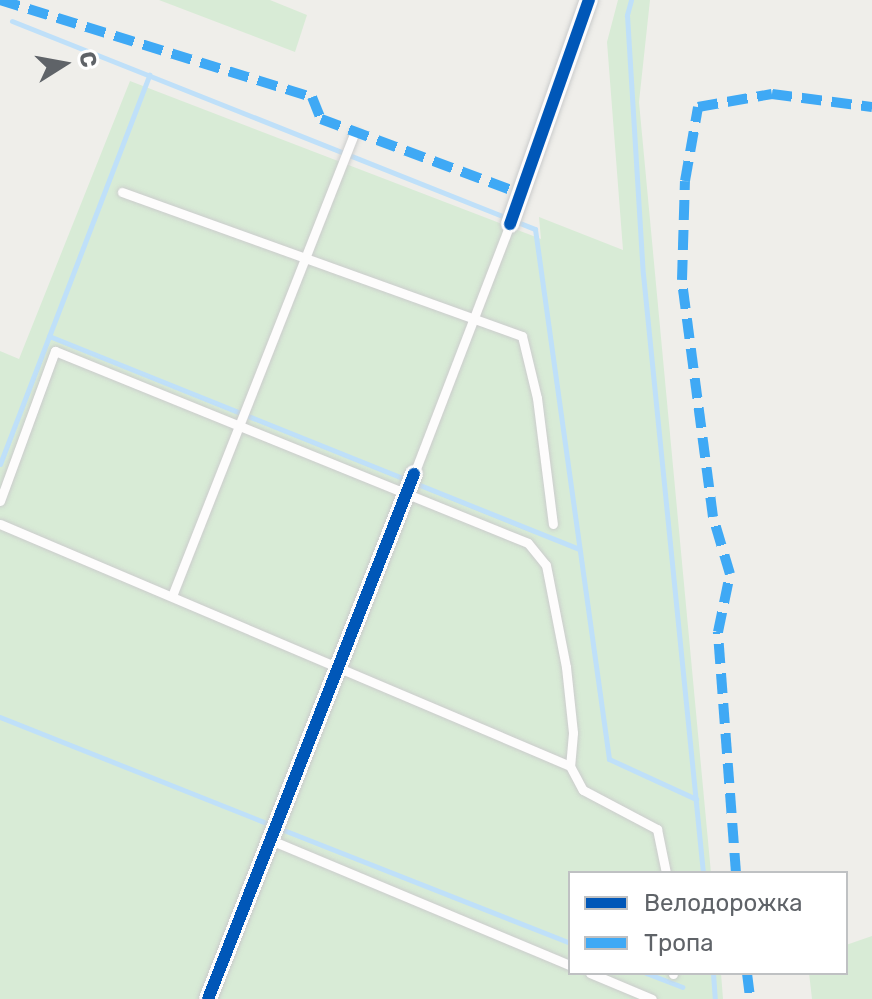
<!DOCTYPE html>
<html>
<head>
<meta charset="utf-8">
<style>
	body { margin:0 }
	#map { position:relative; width:872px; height:999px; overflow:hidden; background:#efeeea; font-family:Rubik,sans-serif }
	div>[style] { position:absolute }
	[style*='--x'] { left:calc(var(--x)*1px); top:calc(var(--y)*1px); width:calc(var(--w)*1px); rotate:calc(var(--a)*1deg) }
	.green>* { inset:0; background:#d8ebd6 }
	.stream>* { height:5px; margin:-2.5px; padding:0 2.5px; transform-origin:2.5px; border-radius:2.5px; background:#bfe0f9 }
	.roads { filter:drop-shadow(0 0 2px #cbcccc) drop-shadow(0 0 2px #cbcccc) }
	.lane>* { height:9px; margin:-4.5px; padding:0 4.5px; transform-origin:4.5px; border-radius:4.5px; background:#fdfcfc }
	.street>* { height:18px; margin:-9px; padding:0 9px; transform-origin:9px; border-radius:9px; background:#fdfcfc }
	.quiet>* { height:10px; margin-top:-5px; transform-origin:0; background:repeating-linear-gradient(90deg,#3fa9f5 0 20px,transparent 0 30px) }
	.cycleway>* { height:12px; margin:-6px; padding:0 6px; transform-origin:6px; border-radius:6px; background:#0057b8 }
	span { translate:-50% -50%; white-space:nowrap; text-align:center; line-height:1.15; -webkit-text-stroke:8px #fff; paint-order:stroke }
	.legend { position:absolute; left:568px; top:871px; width:280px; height:104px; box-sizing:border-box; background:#fff; border:2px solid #bfc1c3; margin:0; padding:10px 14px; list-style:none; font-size:24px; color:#5f6368 }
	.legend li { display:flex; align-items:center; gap:16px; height:40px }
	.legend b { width:40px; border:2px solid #bfc1c3 }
	.north { position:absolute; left:24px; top:24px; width:80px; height:80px; -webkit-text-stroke:6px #fff; paint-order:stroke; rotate:79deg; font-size:22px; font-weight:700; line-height:32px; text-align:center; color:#5f6368 }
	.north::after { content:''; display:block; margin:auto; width:28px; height:36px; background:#5f6368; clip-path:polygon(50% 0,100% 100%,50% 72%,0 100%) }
</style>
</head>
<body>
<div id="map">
	<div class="green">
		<i style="clip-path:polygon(159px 0,270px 0,307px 15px,295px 52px)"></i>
		<i style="clip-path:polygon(618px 0,650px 0,639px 102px,711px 873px,570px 873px,570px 973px,721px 973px,723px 999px,0 999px,0 351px,19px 359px,130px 81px,541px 239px,539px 217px,623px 250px,607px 42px)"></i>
		<i style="clip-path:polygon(872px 936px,872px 999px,812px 999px,809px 973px,846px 973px,846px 945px)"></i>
	</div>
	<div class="stream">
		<i style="--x:631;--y:0;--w:16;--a:105"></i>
		<i style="--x:627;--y:15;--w:259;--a:86.5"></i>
		<i style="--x:643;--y:274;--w:602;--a:84.28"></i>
		<i style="--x:12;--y:21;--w:563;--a:21.69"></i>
		<i style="--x:535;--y:229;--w:535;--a:82.05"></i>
		<i style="--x:609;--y:759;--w:96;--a:24.7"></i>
		<i style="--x:49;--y:336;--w:571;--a:21.89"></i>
		<i style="--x:0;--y:464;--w:417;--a:-69"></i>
		<i style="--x:0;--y:717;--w:293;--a:21.7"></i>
		<i style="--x:281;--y:829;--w:311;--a:21.5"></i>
		<i style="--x:646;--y:973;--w:39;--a:21"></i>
		<i style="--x:713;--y:973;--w:26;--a:86"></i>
	</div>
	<div class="roads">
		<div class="lane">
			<i style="--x:122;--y:192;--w:425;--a:19.8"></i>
			<i style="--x:522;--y:336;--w:64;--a:76.4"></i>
			<i style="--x:537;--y:398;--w:127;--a:82.8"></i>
			<i style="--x:414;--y:474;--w:268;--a:-69"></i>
			<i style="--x:0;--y:501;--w:160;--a:-69.9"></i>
			<i style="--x:55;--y:351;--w:510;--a:22.09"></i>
			<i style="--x:528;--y:543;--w:28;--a:51"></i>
			<i style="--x:546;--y:565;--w:104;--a:78.9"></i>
			<i style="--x:566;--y:667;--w:66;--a:83.9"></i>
			<i style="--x:573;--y:733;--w:33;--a:95"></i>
			<i style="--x:570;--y:766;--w:27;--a:62"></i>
			<i style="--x:583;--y:790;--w:84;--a:27.8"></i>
			<i style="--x:657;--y:829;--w:45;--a:78.4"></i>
			<i style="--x:0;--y:524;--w:619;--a:23"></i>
			<i style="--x:172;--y:596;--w:497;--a:-68.5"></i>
			<i style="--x:273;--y:841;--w:322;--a:22.7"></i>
			<i style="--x:590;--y:973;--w:67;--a:22.8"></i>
			<i style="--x:673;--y:973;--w:1;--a:90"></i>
		</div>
		<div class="street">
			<i style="--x:510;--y:224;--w:238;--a:-70.6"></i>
			<i style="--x:208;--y:999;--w:564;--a:-68.58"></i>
		</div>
	</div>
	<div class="quiet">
		<i style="--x:0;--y:0;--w:327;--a:17.3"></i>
		<i style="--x:312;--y:97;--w:24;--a:68"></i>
		<i style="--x:321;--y:119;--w:215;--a:20.5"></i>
		<i style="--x:736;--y:873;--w:242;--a:-94.3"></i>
		<i style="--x:718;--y:632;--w:59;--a:-78.3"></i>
		<i style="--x:730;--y:574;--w:59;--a:-106.6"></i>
		<i style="--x:713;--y:517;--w:239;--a:-97.5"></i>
		<i style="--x:682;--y:280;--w:99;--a:-88.3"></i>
		<i style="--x:685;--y:181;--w:75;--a:-80"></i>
		<i style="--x:698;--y:107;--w:75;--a:-10"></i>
		<i style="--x:772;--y:94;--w:101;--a:7.4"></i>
		<i style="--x:747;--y:973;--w:26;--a:83"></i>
	</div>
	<div class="cycleway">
		<i style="--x:510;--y:224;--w:238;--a:-70.6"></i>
		<i style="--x:208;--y:999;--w:564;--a:-68.58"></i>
	</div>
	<ul class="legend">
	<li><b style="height:10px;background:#0057b8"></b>Велодорожка</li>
	<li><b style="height:10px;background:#3fa9f5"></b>Тропа</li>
	</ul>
	<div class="north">С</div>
</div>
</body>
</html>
